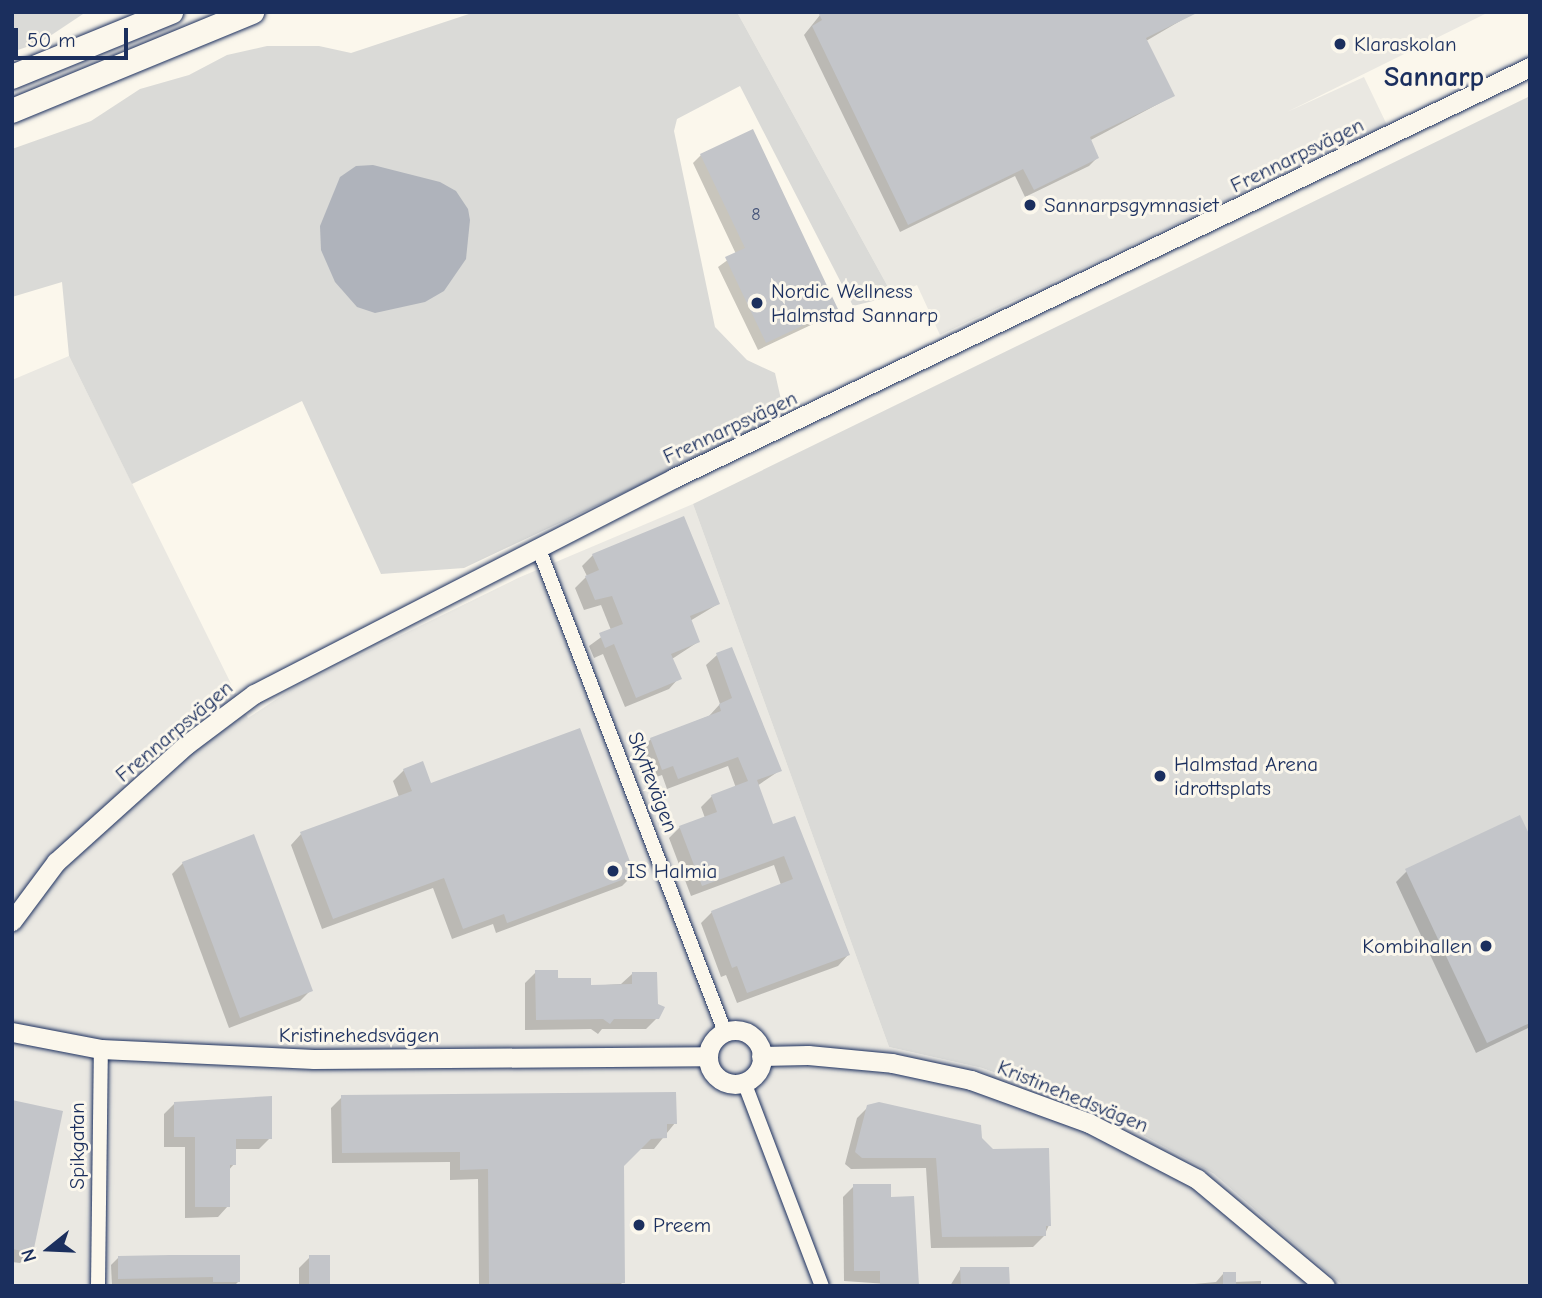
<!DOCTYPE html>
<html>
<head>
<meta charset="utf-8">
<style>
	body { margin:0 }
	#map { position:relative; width:1542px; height:1298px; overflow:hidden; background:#fbf7ec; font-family:"Comic Neue",sans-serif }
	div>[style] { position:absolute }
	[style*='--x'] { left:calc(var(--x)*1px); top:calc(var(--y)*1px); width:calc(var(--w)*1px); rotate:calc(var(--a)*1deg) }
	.built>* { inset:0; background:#eae8e2 }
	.green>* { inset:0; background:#dadad7 }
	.water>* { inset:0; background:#afb3bb }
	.shadow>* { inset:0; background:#0003 }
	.building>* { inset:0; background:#c3c5c9 }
	.roads { filter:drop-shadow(0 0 2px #1b2f5e) drop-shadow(0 0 2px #1b2f5e) }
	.street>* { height:14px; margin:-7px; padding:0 7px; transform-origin:7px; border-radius:7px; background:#fbf7ec }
	.secondary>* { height:19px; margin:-9.5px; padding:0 9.5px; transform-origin:9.5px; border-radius:9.5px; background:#fbf7ec }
	.secondary>.ring { margin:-9.5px; padding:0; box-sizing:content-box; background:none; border:19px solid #fbf7ec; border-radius:50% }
	.highway>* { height:24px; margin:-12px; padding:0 12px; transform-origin:12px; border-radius:12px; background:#fbf7ec }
	.dots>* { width:19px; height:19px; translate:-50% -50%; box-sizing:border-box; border:4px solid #fbf7ec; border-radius:50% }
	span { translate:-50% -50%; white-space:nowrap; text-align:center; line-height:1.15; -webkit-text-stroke:6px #fbf7ec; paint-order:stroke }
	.number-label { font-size:18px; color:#455479 }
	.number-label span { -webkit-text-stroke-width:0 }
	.poi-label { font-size:21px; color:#1b2f5e }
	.left { translate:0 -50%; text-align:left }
	.right { translate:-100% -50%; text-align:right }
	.street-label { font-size:21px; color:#1b2f5e }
	.district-label { font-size:28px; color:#1b2f5e; font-weight:700 }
	.frame { position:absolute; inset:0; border:14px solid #1b2f5e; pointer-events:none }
	.north { position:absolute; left:14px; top:1214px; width:70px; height:70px; -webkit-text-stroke:5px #fbf7ec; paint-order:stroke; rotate:252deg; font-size:19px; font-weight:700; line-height:28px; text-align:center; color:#1b2f5e }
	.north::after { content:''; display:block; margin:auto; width:24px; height:32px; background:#1b2f5e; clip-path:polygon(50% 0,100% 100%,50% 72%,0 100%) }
	.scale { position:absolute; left:14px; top:28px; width:114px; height:32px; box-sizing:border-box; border:4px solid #1b2f5e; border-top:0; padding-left:9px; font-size:21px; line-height:24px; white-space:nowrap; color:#1b2f5e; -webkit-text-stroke:5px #fbf7ec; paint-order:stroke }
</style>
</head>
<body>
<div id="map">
	<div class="built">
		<i style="clip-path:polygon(737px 12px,1489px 12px,1287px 112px,1364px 77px,1387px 125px,940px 335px,917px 285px,893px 296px)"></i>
		<i style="clip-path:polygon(69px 356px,248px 718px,295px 687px,518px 578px,693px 504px,889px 1047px,982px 1068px,1095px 1109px,1214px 1174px,1343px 1286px,12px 1286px,12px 380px)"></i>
	</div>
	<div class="green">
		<i style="clip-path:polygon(12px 12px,86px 12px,41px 42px,12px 52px)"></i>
		<i style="clip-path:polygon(475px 12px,737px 12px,893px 296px,853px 306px,740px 86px,677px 119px,674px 131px,715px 327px,747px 360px,775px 373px,785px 417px,464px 568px,381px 574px,302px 401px,132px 484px,69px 356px,62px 282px,12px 297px,12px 149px,91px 121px,140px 89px,189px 75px,227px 55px,267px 46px,319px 46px,351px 53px)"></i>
		<i style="clip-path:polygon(1530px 96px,1530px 1286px,1343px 1286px,1214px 1174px,1095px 1109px,982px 1068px,889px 1047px,693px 504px)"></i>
	</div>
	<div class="water">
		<i style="clip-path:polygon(373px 165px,440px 182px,456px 191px,468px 209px,470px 220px,466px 259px,444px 291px,425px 302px,375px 313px,357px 307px,335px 282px,321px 250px,320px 226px,340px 177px,356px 166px)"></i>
	</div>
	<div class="shadow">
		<i style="clip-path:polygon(1192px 14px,1146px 41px,1173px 96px,1089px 141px,1097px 158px,1089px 166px,1025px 197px,1015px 176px,900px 232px,804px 35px,820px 15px)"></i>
		<i style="clip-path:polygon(701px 155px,836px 309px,828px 317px,758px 350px,718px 267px,736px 254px,693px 163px)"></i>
		<i style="clip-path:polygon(593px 555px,718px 604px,690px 621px,698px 642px,672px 659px,679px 678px,669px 689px,625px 707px,603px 654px,594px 658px,589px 646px,611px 630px,601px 605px,584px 610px,575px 588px,587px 576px,582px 566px)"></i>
		<i style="clip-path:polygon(717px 655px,779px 771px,757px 786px,772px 827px,848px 955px,838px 966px,737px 1003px,726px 975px,721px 977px,701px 923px,712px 912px,781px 885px,774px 865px,691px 896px,669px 838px,680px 827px,705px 818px,701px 807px,712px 796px,736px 788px,728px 766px,667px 789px,662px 775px,651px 779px,640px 750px,651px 739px,709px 716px,720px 704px,706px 665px)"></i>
		<i style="clip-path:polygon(404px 770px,430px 786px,633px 875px,622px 886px,496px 933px,493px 924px,452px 939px,433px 888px,322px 929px,291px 845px,301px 834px,399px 797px,393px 781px)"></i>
		<i style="clip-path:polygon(1530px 840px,1530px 1027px,1476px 1053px,1396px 882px,1407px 871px)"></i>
		<i style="clip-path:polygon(183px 863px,311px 990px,300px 1001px,229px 1028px,172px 874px)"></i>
		<i style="clip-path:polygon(536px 972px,589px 986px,621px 984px,632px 974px,656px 1006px,658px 1017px,646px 1029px,602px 1029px,598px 1034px,591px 1029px,525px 1030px,525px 983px)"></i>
		<i style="clip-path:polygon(342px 1097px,675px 1123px,654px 1149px,639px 1149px,622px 1166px,623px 1282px,619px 1286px,479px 1286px,478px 1179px,450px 1180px,450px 1162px,332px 1163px,331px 1108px)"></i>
		<i style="clip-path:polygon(12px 1102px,31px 1253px,20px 1263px,12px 1262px)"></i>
		<i style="clip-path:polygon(175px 1103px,270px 1138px,259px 1149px,234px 1149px,234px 1164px,228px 1171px,228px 1206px,218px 1217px,185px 1218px,185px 1147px,164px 1147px,164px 1114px)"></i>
		<i style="clip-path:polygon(868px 1107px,980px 1138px,1049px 1225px,1044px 1236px,1033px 1247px,931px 1248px,926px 1168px,851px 1169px,845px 1164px,857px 1118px)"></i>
		<i style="clip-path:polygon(854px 1186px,890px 1198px,916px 1286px,844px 1281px,843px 1197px)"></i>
		<i style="clip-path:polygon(310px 1257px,328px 1286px,299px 1286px,299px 1268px)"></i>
		<i style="clip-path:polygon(118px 1258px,239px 1281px,234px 1286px,112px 1285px,111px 1265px)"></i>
		<i style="clip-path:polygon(961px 1268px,1008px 1286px,950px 1286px)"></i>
		<i style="clip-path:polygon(1223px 1274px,1234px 1282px,1261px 1281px,1261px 1286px,1172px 1286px,1216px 1282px)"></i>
	</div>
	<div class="building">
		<i style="clip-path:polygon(818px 12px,1199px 12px,1146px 38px,1175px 96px,1090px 137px,1099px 158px,1034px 190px,1023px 169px,908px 225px,812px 26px,822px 20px)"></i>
		<i style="clip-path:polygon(753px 129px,838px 309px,766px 343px,725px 257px,745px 248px,700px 154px)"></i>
		<i style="clip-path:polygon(684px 516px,720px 604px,690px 616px,700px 642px,671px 654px,682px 679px,636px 698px,614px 644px,605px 648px,599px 633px,623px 624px,612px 596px,595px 600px,585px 576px,599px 570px,592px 554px)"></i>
		<i style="clip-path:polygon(732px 647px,782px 771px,757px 780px,773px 824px,795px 816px,850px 955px,747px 993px,737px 966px,732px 968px,711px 911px,793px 879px,784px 856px,702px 886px,679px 826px,717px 812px,711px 795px,748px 781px,738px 757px,678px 779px,673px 766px,662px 770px,650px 738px,721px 711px,719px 704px,732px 698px,716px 653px)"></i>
		<i style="clip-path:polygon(580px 728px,635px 875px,507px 923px,504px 914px,463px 929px,444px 878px,333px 919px,300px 832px,412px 791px,403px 769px,423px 761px,431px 783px)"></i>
		<i style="clip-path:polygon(1520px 815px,1530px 836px,1530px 1023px,1487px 1043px,1405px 869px)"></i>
		<i style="clip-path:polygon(254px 834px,313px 991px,240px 1018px,182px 862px)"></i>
		<i style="clip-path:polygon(535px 970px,558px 970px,558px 978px,591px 978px,591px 985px,632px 984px,632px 972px,657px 972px,658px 1004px,665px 1007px,659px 1019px,614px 1019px,610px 1024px,603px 1019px,536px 1020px)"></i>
		<i style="clip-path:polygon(676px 1092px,677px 1124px,667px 1124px,667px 1138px,651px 1139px,624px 1166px,625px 1283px,489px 1284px,488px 1169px,460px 1170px,460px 1152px,342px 1153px,341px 1095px)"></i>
		<i style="clip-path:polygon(272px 1096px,272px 1139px,236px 1139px,236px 1165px,230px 1165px,230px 1207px,195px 1207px,195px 1137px,174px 1137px,174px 1102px)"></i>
		<i style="clip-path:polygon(12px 1100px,63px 1111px,33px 1253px,12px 1249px)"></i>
		<i style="clip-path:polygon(879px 1102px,981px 1125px,982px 1138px,993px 1149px,1049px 1148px,1051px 1226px,1046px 1226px,1046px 1236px,942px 1237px,936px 1158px,862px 1158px,855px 1152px,867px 1105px)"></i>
		<i style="clip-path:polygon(853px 1184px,891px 1184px,891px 1197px,914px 1196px,919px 1286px,880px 1286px,880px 1271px,854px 1271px)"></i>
		<i style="clip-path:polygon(170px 1255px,240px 1255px,240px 1282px,213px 1282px,213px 1277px,118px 1279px,118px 1256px)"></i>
		<i style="clip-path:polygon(309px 1255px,330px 1255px,330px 1286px,309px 1286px)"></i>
		<i style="clip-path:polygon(960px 1267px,1009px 1267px,1010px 1286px,961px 1286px)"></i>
		<i style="clip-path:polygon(1223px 1272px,1236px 1272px,1236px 1286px,1223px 1286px)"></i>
	</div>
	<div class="roads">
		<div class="street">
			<i style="--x:538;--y:547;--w:520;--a:68.92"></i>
			<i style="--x:744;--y:1082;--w:218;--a:69.1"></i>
			<i style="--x:98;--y:1286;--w:237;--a:-89.3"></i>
		</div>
		<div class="secondary">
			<i style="--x:12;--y:921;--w:74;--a:-53.3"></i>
			<i style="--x:56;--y:862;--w:175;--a:-42"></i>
			<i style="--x:186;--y:745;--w:85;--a:-36.9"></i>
			<i style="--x:254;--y:694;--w:472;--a:-27.2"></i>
			<i style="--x:674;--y:478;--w:950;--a:-25.65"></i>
			<i class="ring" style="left:708px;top:1030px;width:35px;height:35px"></i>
			<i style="--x:12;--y:1032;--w:91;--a:10.8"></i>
			<i style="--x:101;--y:1049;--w:213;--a:2.7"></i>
			<i style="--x:314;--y:1059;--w:394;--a:-0.4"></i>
			<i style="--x:761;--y:1056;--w:47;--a:-1.2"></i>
			<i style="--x:808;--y:1055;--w:84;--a:5.4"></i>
			<i style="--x:892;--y:1063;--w:81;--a:12.1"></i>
			<i style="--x:971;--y:1080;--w:126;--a:20"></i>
			<i style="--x:1089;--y:1123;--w:122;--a:27.4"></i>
			<i style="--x:1197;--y:1179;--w:167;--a:39.9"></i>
		</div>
		<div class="highway">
			<i style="--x:12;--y:77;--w:172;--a:-22.2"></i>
			<i style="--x:12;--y:111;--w:260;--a:-22.4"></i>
		</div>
	</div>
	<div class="dots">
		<i style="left:1340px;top:44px;background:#1b2f5e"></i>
		<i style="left:1030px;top:205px;background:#1b2f5e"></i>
		<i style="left:757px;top:303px;background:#1b2f5e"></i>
		<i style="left:1160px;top:776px;background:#1b2f5e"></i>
		<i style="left:613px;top:871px;background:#1b2f5e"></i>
		<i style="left:1486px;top:946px;background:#1b2f5e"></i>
		<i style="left:639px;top:1225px;background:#1b2f5e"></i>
	</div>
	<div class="number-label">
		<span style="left:756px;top:215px">8</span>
	</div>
	<div class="poi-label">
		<span class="left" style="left:1354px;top:44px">Klaraskolan</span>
		<span class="left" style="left:1044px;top:205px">Sannarpsgymnasiet</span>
		<span class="left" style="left:771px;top:303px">Nordic Wellness<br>Halmstad Sannarp</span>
		<span class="left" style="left:1174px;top:776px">Halmstad Arena<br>idrottsplats</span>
		<span class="left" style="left:627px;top:871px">IS Halmia</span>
		<span class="right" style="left:1472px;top:946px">Kombihallen</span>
		<span class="left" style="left:653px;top:1225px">Preem</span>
	</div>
	<div class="street-label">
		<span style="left:1297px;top:155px;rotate:-26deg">Frennarpsvägen</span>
		<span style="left:730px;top:427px;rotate:-25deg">Frennarpsvägen</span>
		<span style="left:174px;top:731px;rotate:-40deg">Frennarpsvägen</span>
		<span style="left:653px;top:782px;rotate:69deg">Skyttevägen</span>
		<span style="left:359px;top:1035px">Kristinehedsvägen</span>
		<span style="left:1073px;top:1096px;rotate:22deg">Kristinehedsvägen</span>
		<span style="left:77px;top:1146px;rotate:-90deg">Spikgatan</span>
	</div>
	<div class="district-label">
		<span style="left:1434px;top:77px">Sannarp</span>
	</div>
	<div class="frame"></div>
	<div class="north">N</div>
	<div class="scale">50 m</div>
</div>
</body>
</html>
